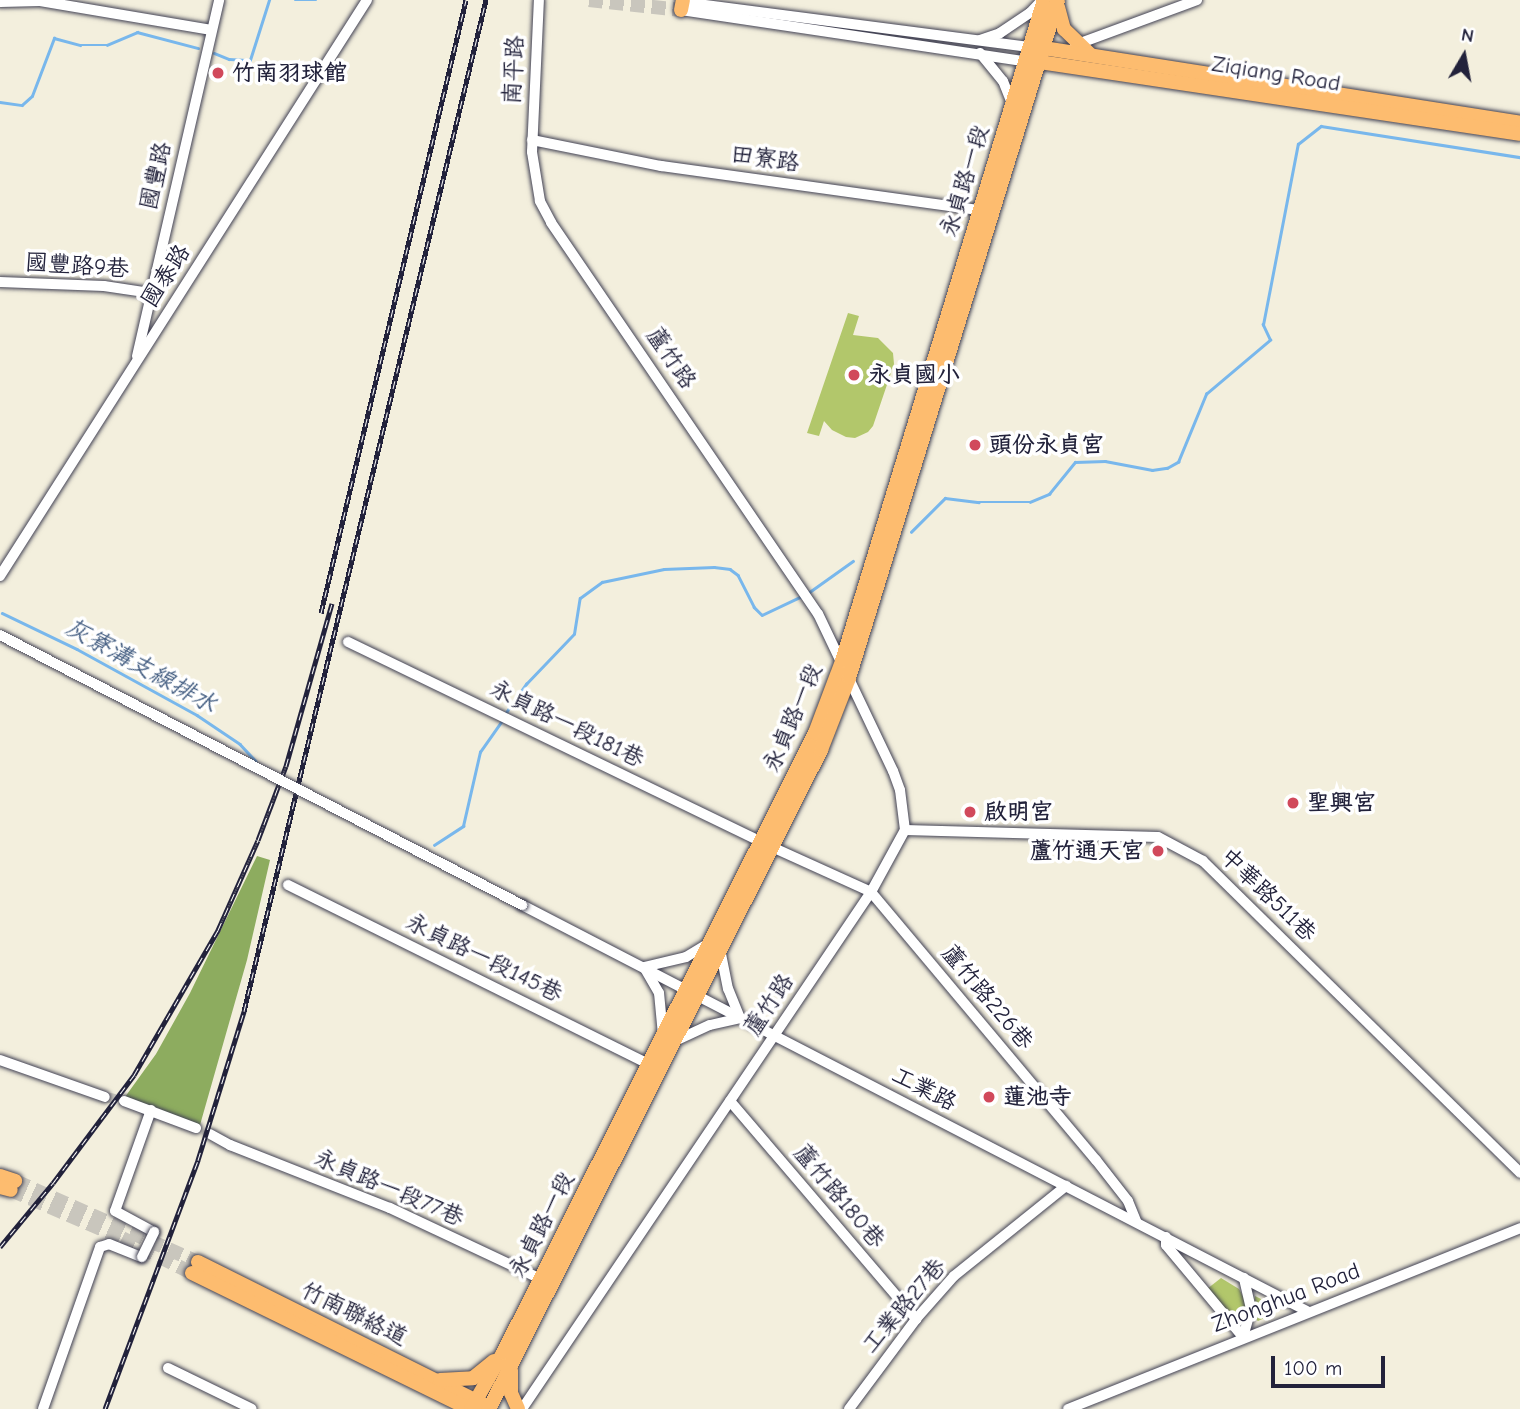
<!DOCTYPE html>
<html>
<head>
<meta charset="utf-8">
<style>
	body { margin:0 }
	#map { position:relative; width:1520px; height:1409px; overflow:hidden; background:#f3efdd; font-family:"Comic Neue","LXGW WenKai TC",sans-serif }
	div>[style] { position:absolute }
	[style*='--x'] { left:calc(var(--x)*1px); top:calc(var(--y)*1px); width:calc(var(--w)*1px); rotate:calc(var(--a)*1deg) }
	.green>* { inset:0; background:#b2c76b }
	.forest>* { inset:0; background:#8dac5f }
	.stream>* { height:2.5px; margin:-1.25px; padding:0 1.25px; transform-origin:1.25px; border-radius:1.25px; background:#78b7ec }
	.minor-tunnel>* { height:10px; margin-top:-5px; transform-origin:0; background:repeating-linear-gradient(90deg,#c9c6bd 0 10px,transparent 0 15px) }
	.major-tunnel>* { height:14px; margin-top:-7px; transform-origin:0; background:repeating-linear-gradient(90deg,#c9c6bd 0 14px,transparent 0 21px) }
	.roads { filter:drop-shadow(0 0 2px #414153) drop-shadow(0 0 2px #414153) }
	.minor>* { height:10px; margin:-5px; padding:0 5px; transform-origin:5px; border-radius:5px; background:#fff }
	.major>* { height:14px; margin:-7px; padding:0 7px; transform-origin:7px; border-radius:7px; background:#fdbc6f }
	.rail>* { height:5px; margin-top:-2.5px; transform-origin:0; background:repeating-linear-gradient(90deg,#fff 0 8px,#22223b 0 16px); box-sizing:border-box; border-block:2px solid #22223b }
	.bridges { filter:drop-shadow(0 0 2px #414153) drop-shadow(0 0 2px #414153) }
	.minor-bridge>* { height:10px; margin:-5px; padding:0 5px; transform-origin:5px; border-radius:5px; background:#fff }
	.dots>* { width:19px; height:19px; translate:-50% -50%; box-sizing:border-box; border:4px solid #fff; border-radius:50% }
	span { translate:-50% -50%; white-space:nowrap; text-align:center; line-height:1.15; -webkit-text-stroke:7px #fff; paint-order:stroke }
	.street-label { font-size:23px; color:#22223b }
	.poi-label { font-size:23px; color:#22223b; font-weight:700 }
	.left { translate:0 -50%; text-align:left }
	.right { translate:-100% -50%; text-align:right }
	.water-label { font-size:24px; color:#445e82; font-style:italic }
	.north { position:absolute; left:1429px; top:21px; width:70px; height:70px; -webkit-text-stroke:5px #fff; paint-order:stroke; rotate:10deg; font-size:19px; font-weight:700; line-height:28px; text-align:center; color:#22223b }
	.north::after { content:''; display:block; margin:auto; width:24px; height:32px; background:#22223b; clip-path:polygon(50% 0,100% 100%,50% 72%,0 100%) }
	.scale { position:absolute; left:1271px; top:1356px; width:114px; height:32px; box-sizing:border-box; border:4px solid #22223b; border-top:0; padding-left:9px; font-size:21px; line-height:24px; white-space:nowrap; color:#22223b; -webkit-text-stroke:5px #fff; paint-order:stroke }
</style>
</head>
<body>
<div id="map">
	<div class="green">
		<i style="clip-path:polygon(848px 313px,859px 316px,853px 335px,878px 338px,893px 353px,894px 364px,873px 426px,868px 432px,855px 438px,846px 437px,832px 430px,824px 421px,819px 436px,807px 433px)"></i>
		<i style="clip-path:polygon(1221px 1278px,1239px 1289px,1247px 1304px,1240px 1329px,1207px 1289px)"></i>
		<i style="clip-path:polygon(1255px 1296px,1271px 1304px,1274px 1309px,1273px 1314px,1258px 1321px,1253px 1317px)"></i>
	</div>
	<div class="forest">
		<i style="clip-path:polygon(257px 856px,270px 860px,247px 960px,200px 1125px,125px 1097px,156px 1054px,190px 993px)"></i>
	</div>
	<div class="stream">
		<i style="--x:295;--y:0;--w:21;--a:0"></i>
		<i style="--x:214;--y:53;--w:16;--a:22"></i>
		<i style="--x:229;--y:59;--w:21;--a:3"></i>
		<i style="--x:250;--y:60;--w:63;--a:-72.4"></i>
		<i style="--x:0;--y:102;--w:22;--a:8"></i>
		<i style="--x:22;--y:105;--w:13;--a:-42"></i>
		<i style="--x:32;--y:96;--w:62;--a:-69.2"></i>
		<i style="--x:54;--y:38;--w:27;--a:15"></i>
		<i style="--x:80;--y:45;--w:27;--a:0"></i>
		<i style="--x:107;--y:45;--w:33;--a:-23"></i>
		<i style="--x:137;--y:32;--w:63;--a:14.7"></i>
		<i style="--x:911;--y:532;--w:48;--a:-45"></i>
		<i style="--x:945;--y:498;--w:34;--a:7"></i>
		<i style="--x:979;--y:502;--w:51;--a:0"></i>
		<i style="--x:1030;--y:502;--w:21;--a:-23"></i>
		<i style="--x:1049;--y:494;--w:41;--a:-50.9"></i>
		<i style="--x:1075;--y:462;--w:30;--a:-2"></i>
		<i style="--x:1105;--y:461;--w:48;--a:10.8"></i>
		<i style="--x:1152;--y:470;--w:15;--a:-8"></i>
		<i style="--x:1167;--y:468;--w:13;--a:-29"></i>
		<i style="--x:1178;--y:462;--w:74;--a:-67.6"></i>
		<i style="--x:1206;--y:394;--w:84;--a:-40.2"></i>
		<i style="--x:1270;--y:340;--w:17;--a:-115"></i>
		<i style="--x:1263;--y:325;--w:184;--a:-79.1"></i>
		<i style="--x:1298;--y:144;--w:29;--a:-38"></i>
		<i style="--x:1321;--y:126;--w:201;--a:8.9"></i>
		<i style="--x:808;--y:593;--w:55;--a:-35.4"></i>
		<i style="--x:2;--y:613;--w:83;--a:25.6"></i>
		<i style="--x:77;--y:649;--w:137;--a:28.8"></i>
		<i style="--x:197;--y:715;--w:52;--a:34"></i>
		<i style="--x:240;--y:744;--w:23;--a:47"></i>
		<i style="--x:505;--y:714;--w:37;--a:-55"></i>
		<i style="--x:526;--y:684;--w:69;--a:-46.2"></i>
		<i style="--x:574;--y:634;--w:36;--a:-81"></i>
		<i style="--x:580;--y:598;--w:27;--a:-36"></i>
		<i style="--x:602;--y:582;--w:63;--a:-11.8"></i>
		<i style="--x:664;--y:569;--w:50;--a:-2.3"></i>
		<i style="--x:714;--y:567;--w:16;--a:7"></i>
		<i style="--x:730;--y:569;--w:10;--a:37"></i>
		<i style="--x:738;--y:575;--w:36;--a:63"></i>
		<i style="--x:754;--y:607;--w:11;--a:45"></i>
		<i style="--x:762;--y:615;--w:44;--a:-25.4"></i>
		<i style="--x:434;--y:845;--w:35;--a:-33"></i>
		<i style="--x:463;--y:826;--w:76;--a:-77.1"></i>
		<i style="--x:480;--y:752;--w:39;--a:-55"></i>
	</div>
	<div class="minor-tunnel">
		<i style="--x:105;--y:1097;--w:19;--a:12"></i>
	</div>
	<div class="major-tunnel">
		<i style="--x:589;--y:0;--w:93;--a:6.2"></i>
		<i style="--x:15;--y:1181;--w:200;--a:23.9"></i>
		<i style="--x:11;--y:1190;--w:121;--a:23.4"></i>
		<i style="--x:122;--y:1238;--w:78;--a:26.6"></i>
	</div>
	<div class="roads">
		<div class="minor">
			<i style="--x:0;--y:2;--w:40;--a:-1.4"></i>
			<i style="--x:40;--y:1;--w:174;--a:9.6"></i>
			<i style="--x:682;--y:2;--w:350;--a:7.4"></i>
			<i style="--x:681;--y:10;--w:347;--a:8.5"></i>
			<i style="--x:980;--y:40;--w:21;--a:-19"></i>
			<i style="--x:1000;--y:33;--w:36;--a:-34"></i>
			<i style="--x:1030;--y:13;--w:18;--a:-47"></i>
			<i style="--x:1075;--y:45;--w:130;--a:-20.2"></i>
			<i style="--x:980;--y:53;--w:36;--a:51"></i>
			<i style="--x:1003;--y:81;--w:24;--a:68"></i>
			<i style="--x:532;--y:140;--w:132;--a:11.4"></i>
			<i style="--x:661;--y:166;--w:328;--a:7.9"></i>
			<i style="--x:0;--y:282;--w:104;--a:2.2"></i>
			<i style="--x:104;--y:286;--w:48;--a:8.5"></i>
			<i style="--x:137;--y:356;--w:365;--a:-77"></i>
			<i style="--x:0;--y:576;--w:683;--a:-57.5"></i>
			<i style="--x:348;--y:642;--w:459;--a:25.8"></i>
			<i style="--x:761;--y:842;--w:121;--a:24.4"></i>
			<i style="--x:871;--y:892;--w:350;--a:50"></i>
			<i style="--x:1096;--y:1160;--w:52;--a:52"></i>
			<i style="--x:1128;--y:1201;--w:22;--a:68"></i>
			<i style="--x:905;--y:830;--w:253;--a:1.6"></i>
			<i style="--x:1158;--y:837;--w:51;--a:28.1"></i>
			<i style="--x:1203;--y:861;--w:445;--a:44.5"></i>
			<i style="--x:288;--y:885;--w:407;--a:26.4"></i>
			<i style="--x:522;--y:905;--w:884;--a:27.35"></i>
			<i style="--x:663;--y:1035;--w:42;--a:-95.4"></i>
			<i style="--x:659;--y:993;--w:30;--a:-120"></i>
			<i style="--x:644;--y:967;--w:43;--a:-13.4"></i>
			<i style="--x:686;--y:957;--w:26;--a:-31"></i>
			<i style="--x:675;--y:1041;--w:38;--a:-25"></i>
			<i style="--x:710;--y:1025;--w:31;--a:-13"></i>
			<i style="--x:740;--y:1018;--w:31;--a:-112"></i>
			<i style="--x:728;--y:989;--w:41;--a:-101.3"></i>
			<i style="--x:0;--y:1060;--w:111;--a:19.4"></i>
			<i style="--x:124;--y:1101;--w:77;--a:20.6"></i>
			<i style="--x:730;--y:1101;--w:287;--a:49.5"></i>
			<i style="--x:151;--y:1110;--w:107;--a:109.6"></i>
			<i style="--x:115;--y:1211;--w:44;--a:28.3"></i>
			<i style="--x:210;--y:1134;--w:23;--a:29"></i>
			<i style="--x:230;--y:1145;--w:172;--a:21.5"></i>
			<i style="--x:390;--y:1208;--w:174;--a:25.2"></i>
			<i style="--x:1166;--y:1237;--w:8;--a:90"></i>
			<i style="--x:1166;--y:1245;--w:120;--a:50.1"></i>
			<i style="--x:1243;--y:1337;--w:29;--a:-74"></i>
			<i style="--x:1251;--y:1309;--w:32;--a:-103"></i>
			<i style="--x:168;--y:1368;--w:93;--a:26"></i>
			<i style="--x:43;--y:1409;--w:172;--a:-70.6"></i>
			<i style="--x:100;--y:1247;--w:9;--a:-18"></i>
			<i style="--x:109;--y:1244;--w:35;--a:22"></i>
			<i style="--x:522;--y:1409;--w:624;--a:-55.98"></i>
			<i style="--x:871;--y:892;--w:71;--a:-61.3"></i>
			<i style="--x:905;--y:830;--w:40;--a:-97.1"></i>
			<i style="--x:900;--y:790;--w:20;--a:-110"></i>
			<i style="--x:893;--y:771;--w:174;--a:-115.5"></i>
			<i style="--x:818;--y:614;--w:474;--a:-124.3"></i>
			<i style="--x:551;--y:222;--w:24;--a:-118"></i>
			<i style="--x:540;--y:201;--w:50;--a:-99.3"></i>
			<i style="--x:532;--y:152;--w:152;--a:-87.4"></i>
			<i style="--x:849;--y:1409;--w:112;--a:-53.3"></i>
			<i style="--x:916;--y:1319;--w:57;--a:-48.5"></i>
			<i style="--x:954;--y:1276;--w:144;--a:-38.8"></i>
			<i style="--x:1068;--y:1409;--w:487;--a:-21.8"></i>
		</div>
		<div class="major">
			<i style="--x:1058;--y:7;--w:23;--a:75"></i>
			<i style="--x:1064;--y:29;--w:37;--a:44"></i>
			<i style="--x:681;--y:10;--w:10;--a:-79"></i>
			<i style="--x:1037;--y:47;--w:489;--a:8.9"></i>
			<i style="--x:1033;--y:61;--w:492;--a:8.5"></i>
			<i style="--x:0;--y:1176;--w:16;--a:18"></i>
			<i style="--x:0;--y:1187;--w:11;--a:15"></i>
			<i style="--x:198;--y:1262;--w:321;--a:26.5"></i>
			<i style="--x:192;--y:1273;--w:309;--a:26.1"></i>
			<i style="--x:511;--y:1370;--w:23;--a:90"></i>
			<i style="--x:511;--y:1393;--w:17;--a:66"></i>
			<i style="--x:440;--y:1380;--w:33;--a:-3"></i>
			<i style="--x:473;--y:1378;--w:27;--a:-39"></i>
			<i style="--x:471;--y:1409;--w:64;--a:-60.3"></i>
			<i style="--x:503;--y:1353;--w:694;--a:-63.29"></i>
			<i style="--x:815;--y:733;--w:77;--a:-69.4"></i>
			<i style="--x:842;--y:661;--w:691;--a:-73.01"></i>
			<i style="--x:489;--y:1409;--w:738;--a:-63.26"></i>
			<i style="--x:821;--y:750;--w:77;--a:-68.7"></i>
			<i style="--x:849;--y:678;--w:709;--a:-72.87"></i>
		</div>
	</div>
	<div class="rail">
		<i style="--x:321;--y:613;--w:630;--a:-76.69"></i>
		<i style="--x:0;--y:1247;--w:83;--a:-50.4"></i>
		<i style="--x:53;--y:1183;--w:135;--a:-53.1"></i>
		<i style="--x:134;--y:1075;--w:168;--a:-59.9"></i>
		<i style="--x:218;--y:930;--w:98;--a:-66"></i>
		<i style="--x:258;--y:840;--w:79;--a:-69.3"></i>
		<i style="--x:286;--y:766;--w:169;--a:-74.2"></i>
		<i style="--x:105;--y:1409;--w:266;--a:-69.5"></i>
		<i style="--x:198;--y:1160;--w:156;--a:-72.8"></i>
		<i style="--x:244;--y:1011;--w:1040;--a:-76.54"></i>
	</div>
	<div class="bridges">
		<div class="minor-bridge">
			<i style="--x:0;--y:635;--w:588;--a:27.35"></i>
			<i style="--x:142;--y:1257;--w:28;--a:-64"></i>
		</div>
	</div>
	<div class="dots">
		<i style="left:218px;top:73px;background:#d1495b"></i>
		<i style="left:854px;top:375px;background:#d1495b"></i>
		<i style="left:975px;top:445px;background:#d1495b"></i>
		<i style="left:1293px;top:803px;background:#d1495b"></i>
		<i style="left:970px;top:812px;background:#d1495b"></i>
		<i style="left:1158px;top:851px;background:#d1495b"></i>
		<i style="left:989px;top:1097px;background:#d1495b"></i>
	</div>
	<div class="street-label">
		<span style="left:514px;top:70px;rotate:-87deg">南平路</span>
		<span style="left:1276px;top:74px;rotate:9deg">Ziqiang Road</span>
		<span style="left:765px;top:159px;rotate:8deg">田寮路</span>
		<span style="left:156px;top:176px;rotate:-77deg">國豐路</span>
		<span style="left:965px;top:181px;rotate:-73deg">永貞路一段</span>
		<span style="left:77px;top:266px;rotate:4deg">國豐路9巷</span>
		<span style="left:166px;top:276px;rotate:-57deg">國泰路</span>
		<span style="left:671px;top:358px;rotate:56deg">蘆竹路</span>
		<span style="left:793px;top:718px;rotate:-67deg">永貞路一段</span>
		<span style="left:567px;top:724px;rotate:26deg">永貞路一段181巷</span>
		<span style="left:1268px;top:895px;rotate:44deg">中華路511巷</span>
		<span style="left:484px;top:958px;rotate:26deg">永貞路一段145巷</span>
		<span style="left:987px;top:997px;rotate:50deg">蘆竹路226巷</span>
		<span style="left:769px;top:1005px;rotate:-56deg">蘆竹路</span>
		<span style="left:924px;top:1089px;rotate:27deg">工業路</span>
		<span style="left:389px;top:1188px;rotate:23deg">永貞路一段77巷</span>
		<span style="left:839px;top:1196px;rotate:50deg">蘆竹路180巷</span>
		<span style="left:542px;top:1225px;rotate:-63deg">永貞路一段</span>
		<span style="left:1286px;top:1298px;rotate:-21deg">Zhonghua Road</span>
		<span style="left:904px;top:1306px;rotate:-50deg">工業路27巷</span>
		<span style="left:354px;top:1314px;rotate:26deg">竹南聯絡道</span>
	</div>
	<div class="poi-label">
		<span class="left" style="left:232px;top:73px">竹南羽球館</span>
		<span class="left" style="left:868px;top:375px">永貞國小</span>
		<span class="left" style="left:989px;top:445px">頭份永貞宮</span>
		<span class="left" style="left:1307px;top:803px">聖興宮</span>
		<span class="left" style="left:984px;top:812px">啟明宮</span>
		<span class="right" style="left:1144px;top:851px">蘆竹通天宮</span>
		<span class="left" style="left:1003px;top:1097px">蓮池寺</span>
	</div>
	<div class="water-label">
		<span style="left:141px;top:666px;rotate:29deg">灰寮溝支線排水</span>
	</div>
	<div class="north">N</div>
	<div class="scale">100 m</div>
</div>
</body>
</html>
